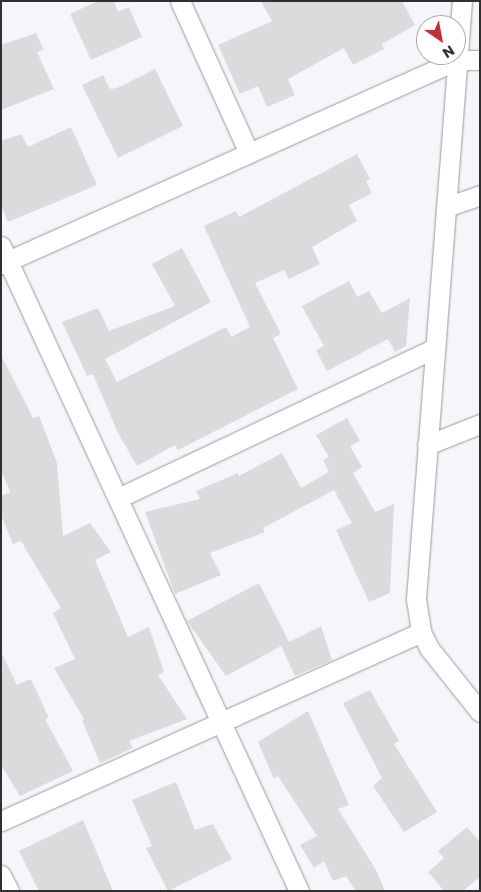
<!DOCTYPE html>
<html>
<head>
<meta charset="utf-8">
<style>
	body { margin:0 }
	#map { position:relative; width:481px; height:892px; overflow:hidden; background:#f5f6f9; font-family:Poppins,sans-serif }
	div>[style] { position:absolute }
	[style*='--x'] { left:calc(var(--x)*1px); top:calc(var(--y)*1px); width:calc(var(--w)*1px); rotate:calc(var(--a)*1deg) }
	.building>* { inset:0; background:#dadbdd }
	.roads { filter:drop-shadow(0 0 1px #9a9a9d) drop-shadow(0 0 1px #9a9a9d) }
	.minor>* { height:19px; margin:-9.5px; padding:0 9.5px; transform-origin:9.5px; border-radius:9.5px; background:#fff }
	span { translate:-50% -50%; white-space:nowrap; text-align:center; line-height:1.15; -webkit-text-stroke:4px #fff; paint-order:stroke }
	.frame { position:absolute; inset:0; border:2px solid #303031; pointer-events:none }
	.north { position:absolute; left:416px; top:15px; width:50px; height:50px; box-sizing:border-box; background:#fff; border:1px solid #acacad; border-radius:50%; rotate:147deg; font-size:14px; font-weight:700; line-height:20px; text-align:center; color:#303031 }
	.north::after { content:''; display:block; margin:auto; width:18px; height:22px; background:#c13138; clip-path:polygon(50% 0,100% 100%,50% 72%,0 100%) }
</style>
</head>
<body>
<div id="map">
	<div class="building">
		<i style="clip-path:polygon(98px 1px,114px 1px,118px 12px,129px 7px,142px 37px,91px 60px,70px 14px)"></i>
		<i style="clip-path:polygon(261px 1px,402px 1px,415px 25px,382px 44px,384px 49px,353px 65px,344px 48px,288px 79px,295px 95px,267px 107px,258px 86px,240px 94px,218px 45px,272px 21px)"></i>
		<i style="clip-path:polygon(36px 33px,44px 50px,37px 52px,54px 89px,1px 110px,1px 45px)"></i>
		<i style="clip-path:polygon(155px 69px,183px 126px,118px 158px,82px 85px,103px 75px,110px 89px,117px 88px)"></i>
		<i style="clip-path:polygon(71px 127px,97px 185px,8px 222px,1px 206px,1px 141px,21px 134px,28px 147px)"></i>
		<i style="clip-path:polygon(357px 154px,370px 179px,366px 181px,372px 193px,349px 205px,357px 221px,312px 247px,320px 264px,289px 279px,284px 270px,255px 283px,281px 334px,273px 338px,298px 389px,178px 450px,175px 445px,137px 466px,117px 431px,93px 374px,87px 376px,62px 322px,98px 308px,109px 331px,175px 306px,152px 264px,182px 248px,211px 302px,105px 359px,117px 382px,226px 327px,231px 337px,250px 327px,204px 226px,236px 211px,239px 217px)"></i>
		<i style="clip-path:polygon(349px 281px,357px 297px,369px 291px,382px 313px,410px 298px,406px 346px,395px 352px,388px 339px,327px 371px,316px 350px,324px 346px,302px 306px)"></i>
		<i style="clip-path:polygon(1px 355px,33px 418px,39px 416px,57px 463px,63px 536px,90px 523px,111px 552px,95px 560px,128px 637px,149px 627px,164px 672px,158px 675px,187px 719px,129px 741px,133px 748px,100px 763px,82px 720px,84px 719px,54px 668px,75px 659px,53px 613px,61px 608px,21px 541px,13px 544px,1px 515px,1px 496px,10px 492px,1px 470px)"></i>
		<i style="clip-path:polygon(347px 418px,360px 441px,350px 446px,362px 467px,353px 473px,375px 512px,394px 504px,390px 593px,369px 602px,336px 530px,352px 523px,334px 490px,263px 528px,265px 532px,210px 553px,221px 575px,175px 594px,145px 512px,200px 499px,196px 491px,238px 473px,239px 476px,282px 453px,301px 488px,329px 472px,323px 460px,329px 457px,316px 435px)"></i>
		<i style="clip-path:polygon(259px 583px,289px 642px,321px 626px,332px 660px,295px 676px,281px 646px,226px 676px,187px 621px)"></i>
		<i style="clip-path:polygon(1px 652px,17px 685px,31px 679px,49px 718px,45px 719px,73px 771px,20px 796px,1px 765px)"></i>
		<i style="clip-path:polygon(370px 690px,399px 741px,394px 744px,437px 812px,404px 832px,373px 786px,382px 778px,343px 703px)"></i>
		<i style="clip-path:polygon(308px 711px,349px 805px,338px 809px,376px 870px,385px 891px,356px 891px,346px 876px,333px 881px,324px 861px,314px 868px,300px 845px,317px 836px,278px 776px,274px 779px,258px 742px)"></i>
		<i style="clip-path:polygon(176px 782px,195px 830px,213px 824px,232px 859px,168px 891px,146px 848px,152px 846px,132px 800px)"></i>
		<i style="clip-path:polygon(83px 820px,113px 891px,39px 891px,19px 851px)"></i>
		<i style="clip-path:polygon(467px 827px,480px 842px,480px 877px,463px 891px,444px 891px,428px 872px,444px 858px,438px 851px)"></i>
	</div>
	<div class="roads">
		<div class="minor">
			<i style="--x:180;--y:1;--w:167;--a:65.6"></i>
			<i style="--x:462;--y:1;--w:600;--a:94.4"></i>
			<i style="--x:416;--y:599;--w:33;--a:81"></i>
			<i style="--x:421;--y:632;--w:18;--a:63"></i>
			<i style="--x:429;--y:648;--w:82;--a:51.4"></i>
			<i style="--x:446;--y:207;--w:36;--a:-19"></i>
			<i style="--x:1;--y:246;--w:711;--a:65.2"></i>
			<i style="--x:1;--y:264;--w:500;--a:-24.1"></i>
			<i style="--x:457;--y:60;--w:23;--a:0"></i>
			<i style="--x:427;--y:445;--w:57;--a:-21.6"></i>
			<i style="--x:118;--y:498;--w:351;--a:-25.3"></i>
			<i style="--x:1;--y:821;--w:461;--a:-24.2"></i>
			<i style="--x:1;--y:875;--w:18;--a:63"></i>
		</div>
	</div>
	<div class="frame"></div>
	<div class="north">N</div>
</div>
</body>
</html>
